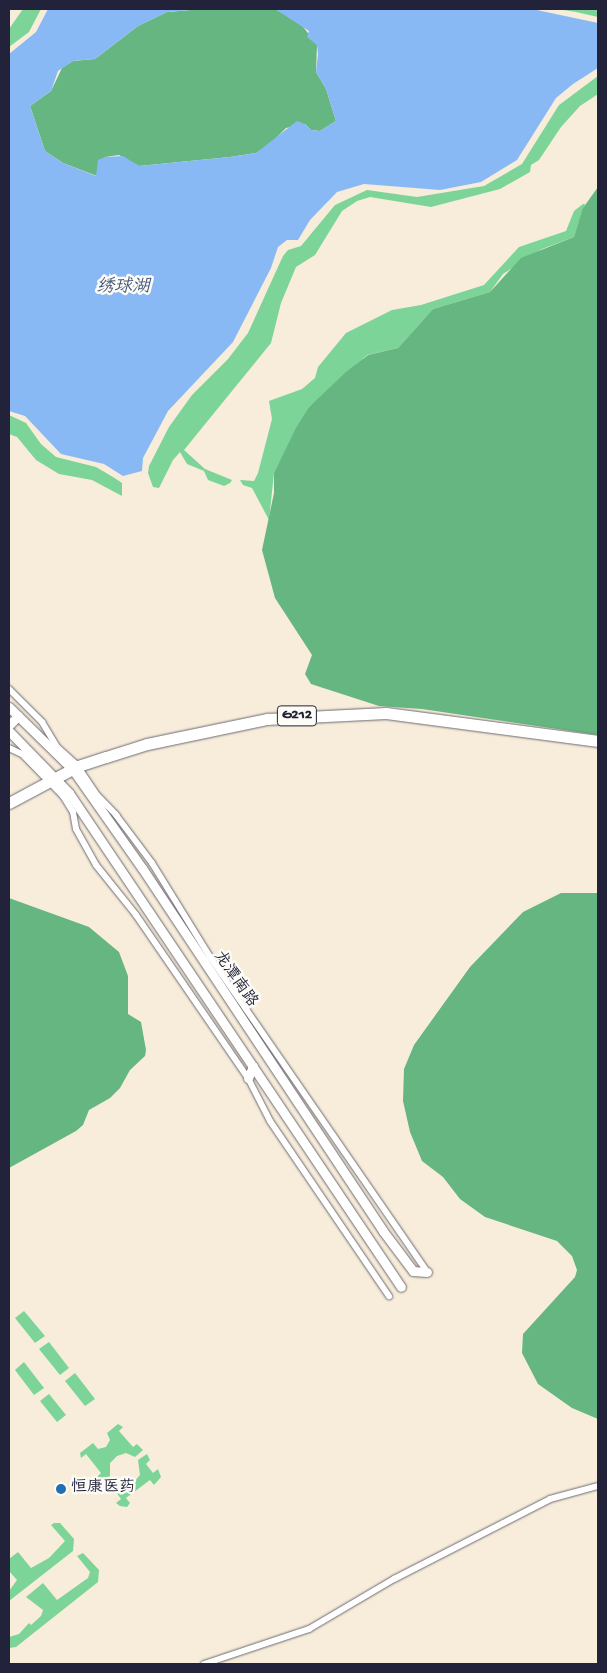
<!DOCTYPE html>
<html>
<head>
<meta charset="utf-8">
<style>
	body { margin:0 }
	#map { position:relative; width:607px; height:1673px; overflow:hidden; background:#f7edda; font-family:"Gochi Hand","LXGW WenKai TC",sans-serif }
	div>[style] { position:absolute }
	[style*='--x'] { left:calc(var(--x)*1px); top:calc(var(--y)*1px); width:calc(var(--w)*1px); rotate:calc(var(--a)*1deg) }
	.green>* { inset:0; background:#7cd498 }
	.forest>* { inset:0; background:#65b680 }
	.water>* { inset:0; background:#89b9f5 }
	.roads { filter:drop-shadow(0 0 1px #6d6973) drop-shadow(0 0 1px #6d6973) }
	.minor>* { height:6px; margin:-3px; padding:0 3px; transform-origin:3px; border-radius:3px; background:#fff }
	.secondary>* { height:9px; margin:-4.5px; padding:0 4.5px; transform-origin:4.5px; border-radius:4.5px; background:#fff }
	.trunk>* { height:11px; margin:-5.5px; padding:0 5.5px; transform-origin:5.5px; border-radius:5.5px; background:#fff }
	.dots>* { width:14px; height:14px; translate:-50% -50%; box-sizing:border-box; border:2px solid #fdfcf7; border-radius:50% }
	span { translate:-50% -50%; white-space:nowrap; text-align:center; line-height:1.15; -webkit-text-stroke:5px #fdfcf7; paint-order:stroke }
	.shield-label span { padding:1px 4px; background:#fdfcf7; border:1px solid; border-radius:4px; -webkit-text-stroke-width:0 }
	.shield-label { font-size:15px; color:#22223b; font-weight:700 }
	.street-label { font-size:16px; color:#22223b }
	.poi-label { font-size:16px; color:#22223b }
	.left { translate:0 -50%; text-align:left }
	.water-label { font-size:18px; color:#46577c; font-style:italic }
	.frame { position:absolute; inset:0; border:10px solid #22223b; pointer-events:none }
</style>
</head>
<body>
<div id="map">
	<div class="green">
		<i style="clip-path:polygon(23px 9px,41px 9px,29px 32px,9px 47px,9px 29px)"></i>
		<i style="clip-path:polygon(557px 9px,598px 9px,598px 17px,576px 12px)"></i>
		<i style="clip-path:polygon(598px 76px,598px 94px,580px 106px,561px 127px,539px 160px,531px 165px,530px 172px,500px 189px,431px 207px,370px 197px,357px 201px,342px 211px,315px 255px,296px 267px,281px 303px,271px 343px,184px 450px,205px 469px,232px 480px,230px 483px,224px 486px,208px 480px,204px 471px,187px 464px,180px 452px,173px 460px,159px 488px,153px 487px,148px 473px,149px 466px,169px 427px,192px 395px,228px 359px,248px 333px,283px 256px,288px 250px,301px 246px,335px 205px,367px 190px,417px 197px,484px 186px,522px 164px,559px 105px)"></i>
		<i style="clip-path:polygon(583px 204px,585px 204px,574px 237px,542px 249px,503px 274px,490px 292px,433px 309px,398px 348px,367px 355px,309px 407px,274px 473px,269px 520px,252px 488px,243px 485px,240px 480px,254px 481px,258px 473px,272px 419px,269px 401px,302px 389px,315px 378px,318px 367px,346px 333px,392px 310px,421px 305px,484px 285px,519px 247px,566px 231px,574px 211px)"></i>
		<i style="clip-path:polygon(9px 415px,26px 423px,41px 444px,56px 457px,96px 467px,113px 477px,122px 483px,122px 496px,92px 480px,59px 474px,36px 460px,17px 437px,9px 434px)"></i>
		<i style="clip-path:polygon(24px 1311px,45px 1336px,35px 1343px,15px 1318px)"></i>
		<i style="clip-path:polygon(49px 1342px,69px 1368px,60px 1375px,39px 1349px)"></i>
		<i style="clip-path:polygon(24px 1362px,44px 1388px,34px 1395px,15px 1370px)"></i>
		<i style="clip-path:polygon(75px 1373px,95px 1399px,85px 1406px,65px 1381px)"></i>
		<i style="clip-path:polygon(49px 1394px,66px 1415px,57px 1422px,40px 1401px)"></i>
		<i style="clip-path:polygon(118px 1424px,123px 1427px,119px 1431px,133px 1447px,137px 1444px,143px 1450px,135px 1457px,126px 1453px,117px 1456px,110px 1463px,110px 1476px,101px 1483px,97px 1477px,101px 1473px,86px 1454px,81px 1458px,80px 1453px,93px 1443px,98px 1449px,106px 1447px,110px 1440px,107px 1433px)"></i>
		<i style="clip-path:polygon(147px 1454px,150px 1460px,146px 1464px,153px 1473px,158px 1469px,161px 1477px,154px 1485px,150px 1480px,126px 1498px,130px 1503px,127px 1507px,120px 1506px,116px 1503px,121px 1499px,114px 1489px,108px 1493px,104px 1487px,113px 1481px,123px 1485px,133px 1483px,140px 1475px,138px 1460px)"></i>
		<i style="clip-path:polygon(54px 1523px,60px 1523px,74px 1539px,73px 1551px,9px 1601px,9px 1591px,17px 1580px,9px 1571px,9px 1559px,18px 1552px,31px 1568px,49px 1558px,65px 1541px,51px 1525px)"></i>
		<i style="clip-path:polygon(83px 1553px,99px 1570px,98px 1582px,16px 1647px,9px 1648px,9px 1637px,19px 1634px,29px 1623px,31px 1625px,41px 1616px,43px 1610px,26px 1597px,43px 1583px,57px 1600px,88px 1578px,90px 1572px,77px 1556px)"></i>
	</div>
	<div class="forest">
		<i style="clip-path:polygon(203px 9px,275px 9px,301px 24px,317px 45px,316px 72px,326px 89px,336px 121px,320px 131px,311px 130px,305px 124px,286px 128px,269px 145px,256px 153px,230px 157px,139px 166px,119px 155px,105px 157px,97px 176px,63px 163px,45px 151px,30px 106px,51px 91px,62px 68px,73px 61px,95px 59px,138px 26px,167px 12px)"></i>
		<i style="clip-path:polygon(598px 187px,598px 735px,422px 709px,379px 706px,311px 684px,305px 674px,312px 655px,275px 598px,262px 550px,274px 493px,274px 473px,296px 428px,309px 407px,346px 372px,368px 355px,398px 348px,433px 309px,490px 292px,521px 258px,574px 237px,583px 208px)"></i>
		<i style="clip-path:polygon(561px 893px,598px 893px,598px 1419px,572px 1408px,538px 1384px,522px 1353px,523px 1334px,575px 1277px,577px 1270px,572px 1256px,557px 1241px,485px 1217px,460px 1199px,443px 1177px,422px 1161px,410px 1132px,403px 1101px,404px 1069px,414px 1045px,470px 967px,523px 912px)"></i>
		<i style="clip-path:polygon(9px 898px,89px 927px,119px 952px,128px 976px,128px 1014px,141px 1022px,146px 1050px,145px 1056px,130px 1070px,120px 1088px,110px 1098px,89px 1110px,83px 1125px,76px 1131px,9px 1168px)"></i>
	</div>
	<div class="water">
		<i style="clip-path:polygon(48px 9px,203px 9px,167px 12px,138px 26px,95px 59px,73px 61px,58px 71px,51px 91px,30px 106px,45px 151px,63px 163px,96px 176px,98px 160px,105px 157px,123px 156px,139px 166px,230px 157px,256px 153px,297px 121px,305px 124px,311px 130px,320px 131px,336px 121px,326px 89px,316px 72px,318px 54px,317px 45px,307px 37px,309px 31px,275px 9px,532px 9px,598px 23px,598px 68px,573px 84px,556px 98px,517px 160px,481px 182px,440px 190px,364px 184px,337px 192px,310px 220px,298px 240px,287px 240px,278px 247px,271px 268px,233px 342px,168px 411px,143px 458px,142px 471px,123px 476px,104px 464px,61px 454px,25px 416px,9px 411px,9px 54px,36px 32px)"></i>
	</div>
	<div class="roads">
		<div class="minor">
			<i style="--x:9;--y:689;--w:47;--a:45"></i>
			<i style="--x:42;--y:722;--w:29;--a:59"></i>
			<i style="--x:57;--y:747;--w:25;--a:42"></i>
			<i style="--x:76;--y:764;--w:37;--a:56"></i>
			<i style="--x:97;--y:795;--w:28;--a:46"></i>
			<i style="--x:116;--y:815;--w:60;--a:53.1"></i>
			<i style="--x:152;--y:863;--w:110;--a:58.3"></i>
			<i style="--x:210;--y:957;--w:383;--a:55.4"></i>
			<i style="--x:9;--y:748;--w:14;--a:25"></i>
			<i style="--x:22;--y:754;--w:59;--a:45.7"></i>
			<i style="--x:63;--y:796;--w:19;--a:58"></i>
			<i style="--x:73;--y:812;--w:17;--a:80"></i>
			<i style="--x:76;--y:829;--w:41;--a:60.9"></i>
			<i style="--x:96;--y:865;--w:64;--a:51.3"></i>
			<i style="--x:136;--y:915;--w:198;--a:55.5"></i>
			<i style="--x:248;--y:1078;--w:48;--a:62.9"></i>
			<i style="--x:270;--y:1121;--w:212;--a:55.8"></i>
			<i style="--x:204;--y:1664;--w:111;--a:-18.4"></i>
			<i style="--x:309;--y:1629;--w:99;--a:-30.5"></i>
			<i style="--x:394;--y:1579;--w:175;--a:-27.1"></i>
			<i style="--x:550;--y:1499;--w:50;--a:-15.2"></i>
		</div>
		<div class="secondary">
			<i style="--x:9;--y:707;--w:90;--a:44.5"></i>
			<i style="--x:73;--y:770;--w:120;--a:54.9"></i>
			<i style="--x:142;--y:868;--w:436;--a:56.4"></i>
			<i style="--x:383;--y:1231;--w:50;--a:53.1"></i>
			<i style="--x:413;--y:1271;--w:14;--a:4"></i>
			<i style="--x:9;--y:725;--w:13;--a:-45"></i>
			<i style="--x:9;--y:731;--w:86;--a:45.9"></i>
			<i style="--x:69;--y:793;--w:595;--a:56.1"></i>
			<i style="--x:248;--y:1078;--w:13;--a:-67"></i>
		</div>
		<div class="trunk">
			<i style="--x:9;--y:803;--w:78;--a:-28.2"></i>
			<i style="--x:78;--y:766;--w:29;--a:-18"></i>
			<i style="--x:106;--y:757;--w:43;--a:-17.6"></i>
			<i style="--x:147;--y:744;--w:123;--a:-11.8"></i>
			<i style="--x:267;--y:719;--w:119;--a:-2.9"></i>
			<i style="--x:386;--y:713;--w:214;--a:7.5"></i>
		</div>
	</div>
	<div class="dots">
		<i style="left:61px;top:1489px;background:#1f6fb2"></i>
	</div>
	<div class="shield-label">
		<span style="left:297px;top:716px">G212</span>
	</div>
	<div class="street-label">
		<span style="left:234px;top:980px;rotate:55deg">龙潭南路</span>
	</div>
	<div class="poi-label">
		<span class="left" style="left:71px;top:1489px">恒康医药</span>
	</div>
	<div class="water-label">
		<span style="left:123px;top:288px">绣球湖</span>
	</div>
	<div class="frame"></div>
</div>
</body>
</html>
